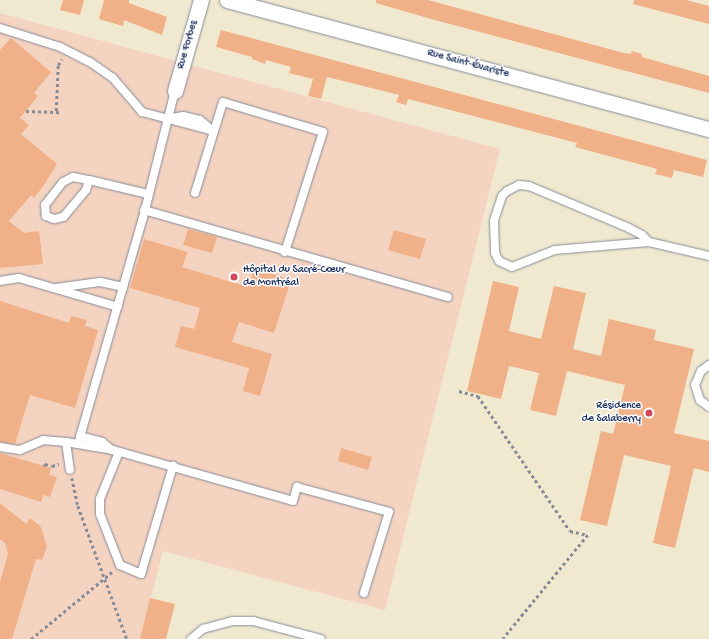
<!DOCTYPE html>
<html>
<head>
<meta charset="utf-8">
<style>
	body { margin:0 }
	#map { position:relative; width:709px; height:639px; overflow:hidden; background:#f0e9d0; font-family:"Gochi Hand",sans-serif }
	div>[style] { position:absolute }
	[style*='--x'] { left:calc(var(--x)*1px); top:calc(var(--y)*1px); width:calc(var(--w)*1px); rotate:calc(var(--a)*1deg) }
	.built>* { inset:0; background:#f5d3c1 }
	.building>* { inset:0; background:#f1b188 }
	.path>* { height:2.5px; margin-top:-1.25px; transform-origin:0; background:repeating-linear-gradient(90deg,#868c97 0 3px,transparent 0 6px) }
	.roads { filter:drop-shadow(0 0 1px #868c97) drop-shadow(0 0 1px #868c97) }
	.lane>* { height:8px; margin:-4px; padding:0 4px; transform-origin:4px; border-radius:4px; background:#fff }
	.street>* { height:15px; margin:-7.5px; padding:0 7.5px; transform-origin:7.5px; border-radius:7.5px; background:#fff }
	.dots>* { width:11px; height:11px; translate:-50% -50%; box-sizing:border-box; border:2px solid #fff; border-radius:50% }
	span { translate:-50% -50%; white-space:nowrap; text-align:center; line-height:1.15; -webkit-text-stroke:3px #fff; paint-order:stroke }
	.street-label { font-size:11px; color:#1b2f5e }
	.poi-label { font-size:11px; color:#1b2f5e }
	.left { translate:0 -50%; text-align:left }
	.right { translate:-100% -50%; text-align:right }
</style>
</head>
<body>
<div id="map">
	<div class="built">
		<i style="clip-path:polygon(0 13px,500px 149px,385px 610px,163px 551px,140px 639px,0 639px)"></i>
	</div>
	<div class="building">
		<i style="clip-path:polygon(63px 0,84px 0,80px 15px,60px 10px)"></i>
		<i style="clip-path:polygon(104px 0,129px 0,129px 3px,167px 17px,162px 35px,124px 20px,123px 26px,99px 19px)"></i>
		<i style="clip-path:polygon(376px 0,428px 0,624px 53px,631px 54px,632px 51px,642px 54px,642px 57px,709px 76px,709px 93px,431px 19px,376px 3px)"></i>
		<i style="clip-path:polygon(634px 0,686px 0,709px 6px,709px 24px,633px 4px)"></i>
		<i style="clip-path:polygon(221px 30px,707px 160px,703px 177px,674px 170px,672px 178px,655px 174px,657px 169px,575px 147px,577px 143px,408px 99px,406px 105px,396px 102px,399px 95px,327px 77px,321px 99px,308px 96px,313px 79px,289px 73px,291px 67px,266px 60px,265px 64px,252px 59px,252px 57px,216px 47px)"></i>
		<i style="clip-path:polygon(11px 38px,51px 72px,34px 93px,38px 96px,20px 118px,29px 125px,21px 134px,57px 164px,44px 185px,34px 198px,31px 195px,9px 221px,24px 233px,39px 231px,43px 264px,0 268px,0 50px)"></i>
		<i style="clip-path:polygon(188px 229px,217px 237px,212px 253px,183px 245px)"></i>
		<i style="clip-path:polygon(394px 230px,426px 239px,420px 259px,388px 250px)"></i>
		<i style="clip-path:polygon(144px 239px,188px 252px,182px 267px,248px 287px,254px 268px,291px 280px,274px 333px,239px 322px,232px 342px,272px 354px,260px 396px,243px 391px,249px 368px,175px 347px,181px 326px,194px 329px,200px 308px,130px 288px)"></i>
		<i style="clip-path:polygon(493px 281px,519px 287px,509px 331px,541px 339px,554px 286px,586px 293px,573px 349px,601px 356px,609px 319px,656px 330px,654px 340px,694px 349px,674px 433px,709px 441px,709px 472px,694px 468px,675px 548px,653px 543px,671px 466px,624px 455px,607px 526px,580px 520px,601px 431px,613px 434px,625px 385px,567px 371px,556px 416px,530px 410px,539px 373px,509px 366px,501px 399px,467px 391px)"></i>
		<i style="clip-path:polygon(0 301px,69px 323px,71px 316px,87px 320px,85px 326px,98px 330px,75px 408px,30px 395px,15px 444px,0 442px)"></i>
		<i style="clip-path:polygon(341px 448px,372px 457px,368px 470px,338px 461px)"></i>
		<i style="clip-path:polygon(0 453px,51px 468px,49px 475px,57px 477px,50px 497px,43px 495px,41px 502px,0 489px)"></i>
		<i style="clip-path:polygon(0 503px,26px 524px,30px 518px,41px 527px,47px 547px,42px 560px,36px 559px,12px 639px,0 639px,0 582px,8px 554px,5px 543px,0 539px)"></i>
		<i style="clip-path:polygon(150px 598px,175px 604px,166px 639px,140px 639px)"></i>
	</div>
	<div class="path">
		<i style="--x:26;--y:111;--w:36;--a:2"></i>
		<i style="--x:56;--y:111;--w:46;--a:-87.5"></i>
		<i style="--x:58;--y:65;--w:7;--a:-56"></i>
		<i style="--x:459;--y:391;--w:20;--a:15"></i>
		<i style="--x:478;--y:396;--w:163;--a:55.7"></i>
		<i style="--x:570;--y:531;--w:18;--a:13"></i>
		<i style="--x:588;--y:535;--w:134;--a:129.3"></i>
		<i style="--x:44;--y:466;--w:2;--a:-63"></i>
		<i style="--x:45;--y:464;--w:7;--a:16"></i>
		<i style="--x:52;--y:466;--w:7;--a:-16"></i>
		<i style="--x:72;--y:478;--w:29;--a:78"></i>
		<i style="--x:78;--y:506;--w:142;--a:69.8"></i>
		<i style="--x:31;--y:639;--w:105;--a:-39.6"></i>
	</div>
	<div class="roads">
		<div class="lane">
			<i style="--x:0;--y:28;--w:63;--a:17.6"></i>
			<i style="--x:60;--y:47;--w:34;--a:27"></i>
			<i style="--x:90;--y:62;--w:28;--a:35"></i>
			<i style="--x:113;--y:78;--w:45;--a:49.5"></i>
			<i style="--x:142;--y:112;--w:74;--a:14.8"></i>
			<i style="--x:166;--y:119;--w:17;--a:-10"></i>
			<i style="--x:183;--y:116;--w:17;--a:13"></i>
			<i style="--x:200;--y:120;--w:16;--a:40"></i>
			<i style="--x:89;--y:180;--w:10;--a:107"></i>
			<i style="--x:86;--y:190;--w:35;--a:130"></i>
			<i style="--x:63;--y:217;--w:9;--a:167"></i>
			<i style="--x:54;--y:219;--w:9;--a:-159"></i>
			<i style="--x:46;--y:216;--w:11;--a:-95"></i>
			<i style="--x:45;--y:205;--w:29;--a:-52"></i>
			<i style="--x:63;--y:182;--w:11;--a:-27"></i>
			<i style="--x:73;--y:177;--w:16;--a:11"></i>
			<i style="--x:89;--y:180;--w:61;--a:13.3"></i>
			<i style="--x:195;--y:193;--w:95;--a:-72.9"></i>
			<i style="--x:223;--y:102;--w:104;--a:16.7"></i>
			<i style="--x:323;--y:132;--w:126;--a:107.6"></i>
			<i style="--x:144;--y:210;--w:316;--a:16"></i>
			<i style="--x:649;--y:242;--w:10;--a:-135"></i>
			<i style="--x:642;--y:235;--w:15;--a:-152"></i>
			<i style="--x:629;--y:228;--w:108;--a:-157.2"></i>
			<i style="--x:529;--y:186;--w:10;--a:-174"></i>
			<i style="--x:519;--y:185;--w:13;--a:153"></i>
			<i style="--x:507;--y:191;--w:7;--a:135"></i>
			<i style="--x:502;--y:196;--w:26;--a:108"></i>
			<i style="--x:494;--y:221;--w:32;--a:88"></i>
			<i style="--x:495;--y:253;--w:9;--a:63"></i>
			<i style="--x:499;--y:261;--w:14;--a:25"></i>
			<i style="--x:512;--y:267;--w:46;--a:-21.6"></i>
			<i style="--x:555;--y:250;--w:94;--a:-4.9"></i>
			<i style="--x:649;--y:242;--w:62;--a:13.1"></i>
			<i style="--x:0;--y:281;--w:19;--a:-9"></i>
			<i style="--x:19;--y:278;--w:103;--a:16.3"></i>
			<i style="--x:56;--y:288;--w:44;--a:-7.8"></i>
			<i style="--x:100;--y:282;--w:24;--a:12"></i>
			<i style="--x:709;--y:365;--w:10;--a:143"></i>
			<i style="--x:701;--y:371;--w:15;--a:113"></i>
			<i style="--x:695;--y:385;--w:16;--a:72"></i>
			<i style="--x:700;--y:400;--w:11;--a:38"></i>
			<i style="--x:80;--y:436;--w:23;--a:15"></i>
			<i style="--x:102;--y:442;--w:13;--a:39"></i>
			<i style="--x:66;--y:442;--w:28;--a:82"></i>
			<i style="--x:78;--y:444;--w:235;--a:-74"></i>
			<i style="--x:143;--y:218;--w:131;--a:-75.9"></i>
			<i style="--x:0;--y:447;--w:20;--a:9"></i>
			<i style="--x:20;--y:450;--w:25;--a:-23"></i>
			<i style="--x:43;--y:440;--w:23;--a:5"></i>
			<i style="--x:66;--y:442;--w:48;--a:9.7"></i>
			<i style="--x:113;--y:450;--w:187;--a:15.8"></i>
			<i style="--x:293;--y:501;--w:15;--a:-74"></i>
			<i style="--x:297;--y:487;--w:95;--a:15.2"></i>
			<i style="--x:389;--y:512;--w:85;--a:107.2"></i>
			<i style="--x:119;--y:452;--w:51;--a:112"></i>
			<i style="--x:100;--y:499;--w:15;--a:90"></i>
			<i style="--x:100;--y:514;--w:55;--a:68.6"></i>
			<i style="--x:120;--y:565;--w:23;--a:23"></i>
			<i style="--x:141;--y:574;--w:113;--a:-73.5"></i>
			<i style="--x:191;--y:639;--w:16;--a:-40"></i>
			<i style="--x:203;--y:629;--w:31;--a:-15"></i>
			<i style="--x:233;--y:621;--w:20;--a:0"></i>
			<i style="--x:253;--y:621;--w:70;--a:14.8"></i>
		</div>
		<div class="street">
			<i style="--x:227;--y:0;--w:499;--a:15"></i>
			<i style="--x:175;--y:91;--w:95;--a:-74.1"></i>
		</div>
	</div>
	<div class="dots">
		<i style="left:234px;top:277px;background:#d1495b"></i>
		<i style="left:649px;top:413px;background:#d1495b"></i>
	</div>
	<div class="street-label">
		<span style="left:188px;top:45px;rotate:-74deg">Rue Forbes</span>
		<span style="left:468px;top:64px;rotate:15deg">Rue Saint-Évariste</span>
	</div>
	<div class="poi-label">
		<span class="left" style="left:243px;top:277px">Hôpital du Sacré-Cœur<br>de Montréal</span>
		<span class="right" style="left:641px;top:413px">Résidence<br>de Salaberry</span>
	</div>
</div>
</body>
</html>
